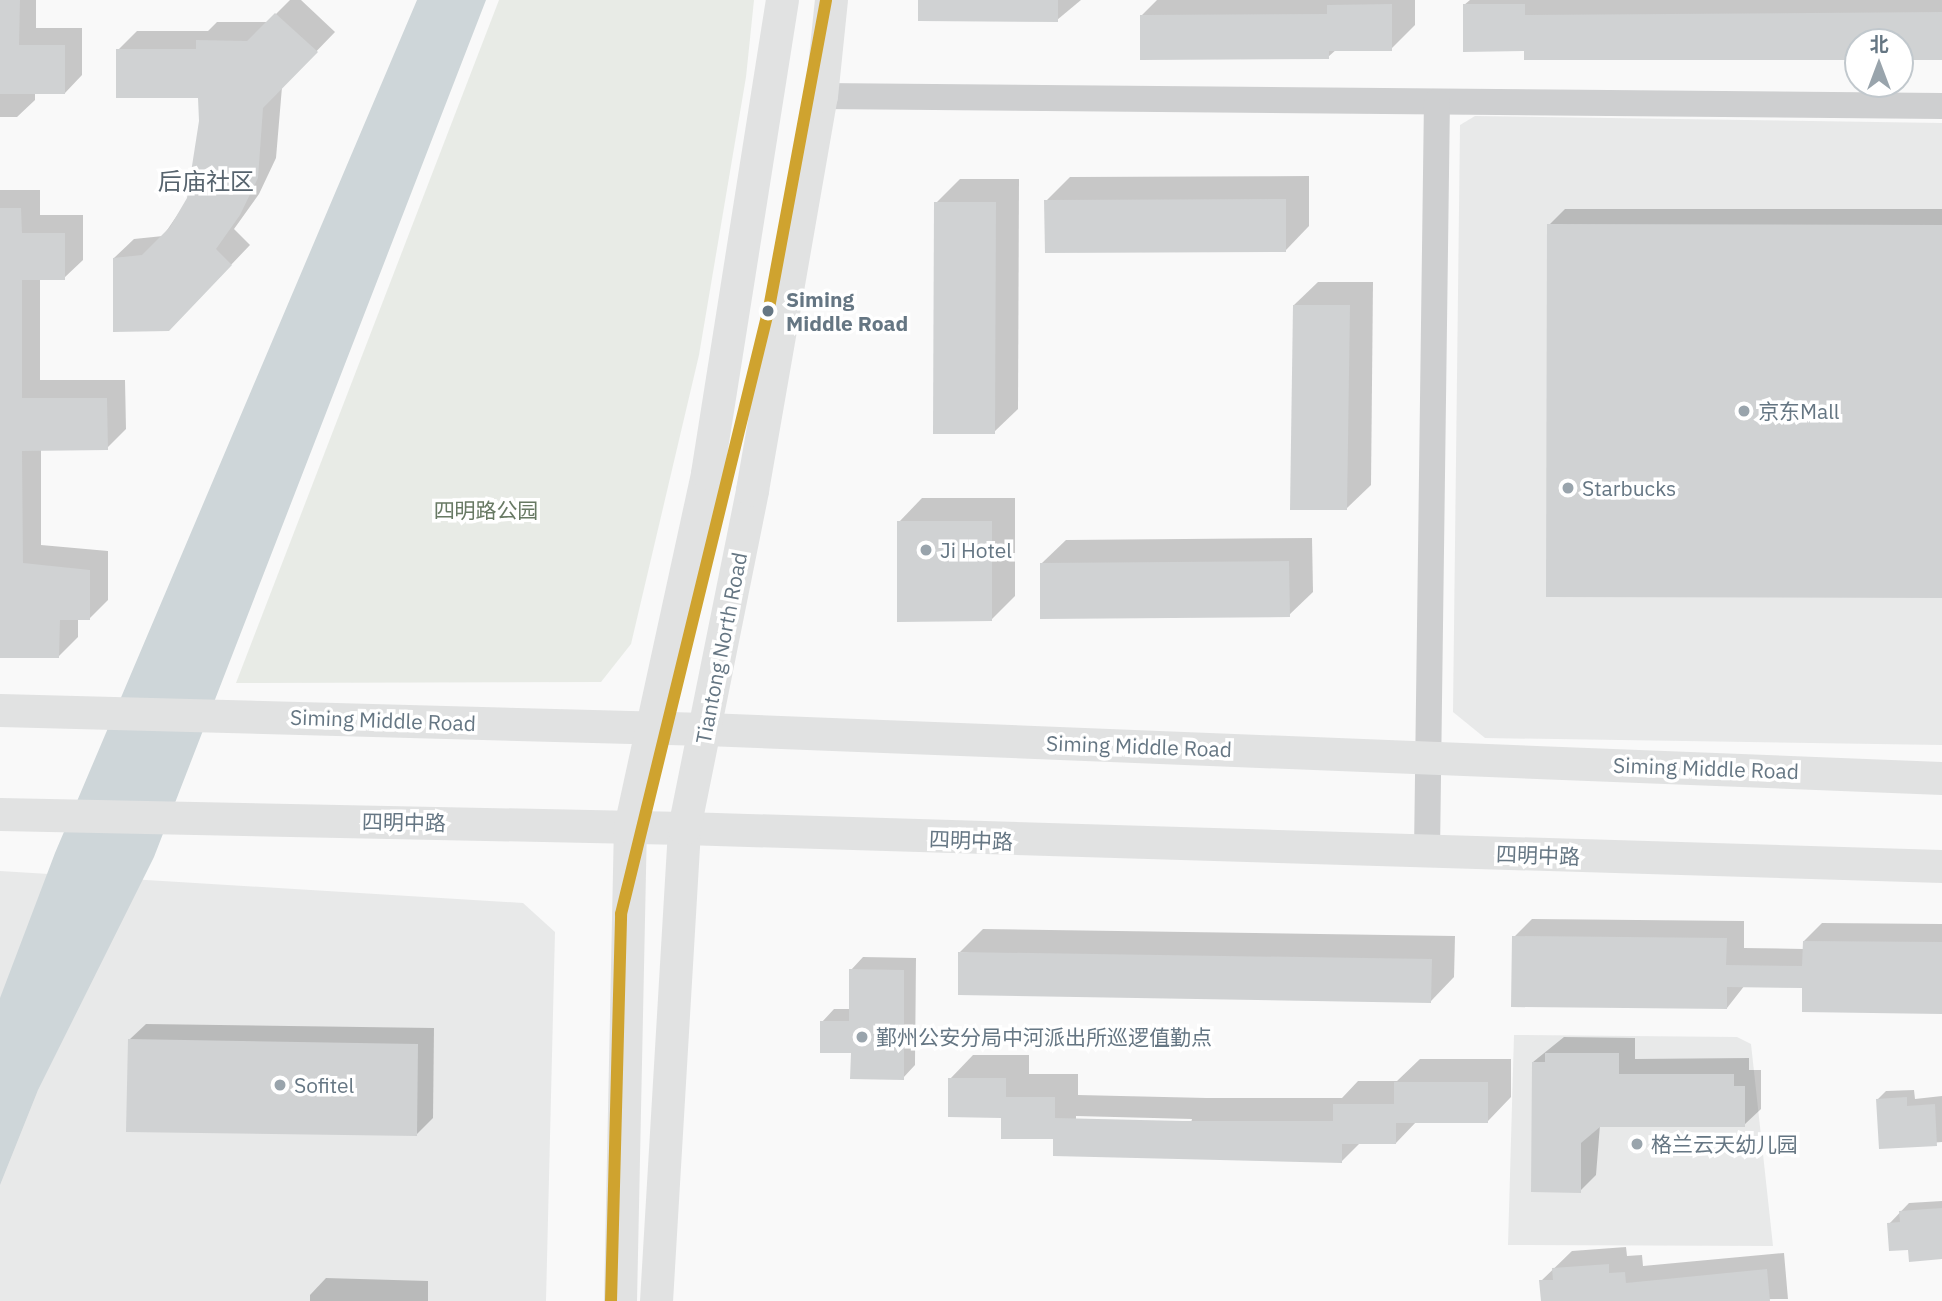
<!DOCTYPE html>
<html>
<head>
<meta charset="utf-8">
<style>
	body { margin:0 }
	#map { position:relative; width:1942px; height:1301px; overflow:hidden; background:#f9f9f9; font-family:"IBM Plex Sans","Noto Sans SC",sans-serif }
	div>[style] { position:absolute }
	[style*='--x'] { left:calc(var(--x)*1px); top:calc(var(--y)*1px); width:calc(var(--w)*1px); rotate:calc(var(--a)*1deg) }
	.built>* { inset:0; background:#e8e9e9 }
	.green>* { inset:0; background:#e8ebe6 }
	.water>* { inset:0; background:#ced6d9 }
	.shadow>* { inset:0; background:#0003 }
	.building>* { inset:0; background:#d0d2d3 }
	.minor>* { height:26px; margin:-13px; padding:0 13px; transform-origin:13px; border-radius:13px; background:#cecfd0 }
	.major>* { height:33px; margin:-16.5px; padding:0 16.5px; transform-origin:16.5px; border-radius:16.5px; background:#e1e2e2 }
	.metro-1>* { height:12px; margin:-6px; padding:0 6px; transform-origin:6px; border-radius:6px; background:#cfa32f }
	.dots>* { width:19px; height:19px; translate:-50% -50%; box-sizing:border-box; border:4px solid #fff; border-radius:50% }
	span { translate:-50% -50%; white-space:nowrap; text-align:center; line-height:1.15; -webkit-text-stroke:7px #fff; paint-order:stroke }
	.stop-label { font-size:21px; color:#657683; font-weight:700 }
	.left { translate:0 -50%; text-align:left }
	.poi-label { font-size:21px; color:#657683 }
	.park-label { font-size:21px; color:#687a64 }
	.street-label { font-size:21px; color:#657683 }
	.quarter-label { font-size:24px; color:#57646e }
	.north { position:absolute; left:1844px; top:28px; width:70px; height:70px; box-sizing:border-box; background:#fff; border:2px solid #c1c8cd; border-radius:50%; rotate:0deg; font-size:19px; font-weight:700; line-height:28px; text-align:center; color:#657683 }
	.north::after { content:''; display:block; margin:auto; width:24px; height:32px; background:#99a4ac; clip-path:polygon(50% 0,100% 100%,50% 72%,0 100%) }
</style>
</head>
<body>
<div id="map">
	<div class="built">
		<i style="clip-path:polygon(1475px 116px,1942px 123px,1942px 745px,1485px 738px,1453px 712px,1460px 125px)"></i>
		<i style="clip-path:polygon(0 871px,523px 903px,555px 932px,546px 1301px,0 1301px)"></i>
		<i style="clip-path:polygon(1514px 1035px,1737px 1037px,1751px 1044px,1773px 1246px,1508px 1245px)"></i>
	</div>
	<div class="green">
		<i style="clip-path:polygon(499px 0,754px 0,746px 77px,699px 355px,631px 644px,601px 682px,236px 683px)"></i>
	</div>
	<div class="water">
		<i style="clip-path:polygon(417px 0,486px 0,154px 857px,38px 1090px,0 1185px,0 998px,55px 853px)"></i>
	</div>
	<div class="shadow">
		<i style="clip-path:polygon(0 0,36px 0,36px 28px,82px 28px,82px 75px,65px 93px,35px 93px,35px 100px,17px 117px,0 117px)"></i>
		<i style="clip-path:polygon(290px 0,301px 0,335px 32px,282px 87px,276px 158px,259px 194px,234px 229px,250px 245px,188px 310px,114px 258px,134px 239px,163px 236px,189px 198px,198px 162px,200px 96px,118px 50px,137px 31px,208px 31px,217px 22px,268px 22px)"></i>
		<i style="clip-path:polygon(920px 0,1081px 0,1057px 20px)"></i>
		<i style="clip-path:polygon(1157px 0,1415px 0,1415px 25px,1391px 49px,1337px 49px,1328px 57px,1142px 15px)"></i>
		<i style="clip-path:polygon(1470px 0,1942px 0,1942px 59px,1900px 59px,1900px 42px,1858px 42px,1858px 59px,1526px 59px,1526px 49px,1464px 5px)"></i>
		<i style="clip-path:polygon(1309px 176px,1309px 226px,1286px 250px,1046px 201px,1070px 177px)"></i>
		<i style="clip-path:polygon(960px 179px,1019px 179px,1018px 409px,994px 432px,936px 203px)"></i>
		<i style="clip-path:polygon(0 190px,40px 190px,40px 215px,83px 215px,83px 260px,64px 278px,40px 278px,40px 380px,125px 380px,126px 429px,107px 448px,41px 449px,41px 545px,108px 551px,108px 600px,89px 619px,78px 619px,78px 637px,59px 656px,0 656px)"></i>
		<i style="clip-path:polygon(1565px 209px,1942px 209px,1942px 596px,1549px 225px)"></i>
		<i style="clip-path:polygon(1318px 282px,1373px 282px,1371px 485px,1347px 508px,1294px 305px)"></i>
		<i style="clip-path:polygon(922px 498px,1015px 498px,1015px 596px,991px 620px,899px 522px)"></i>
		<i style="clip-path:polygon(1312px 538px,1313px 592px,1289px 615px,1042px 563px,1066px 540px)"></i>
		<i style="clip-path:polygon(1532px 919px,1744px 921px,1744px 948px,1804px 949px,1804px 941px,1822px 923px,1942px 924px,1942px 1012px,1804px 986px,1745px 985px,1727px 1008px,1514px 937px)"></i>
		<i style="clip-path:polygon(983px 929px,1455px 936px,1454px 977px,1431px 1001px,960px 952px)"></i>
		<i style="clip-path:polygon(863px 957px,916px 958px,915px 1065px,903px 1078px,852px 1051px,822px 1022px,834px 1009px,851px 1009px,851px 970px)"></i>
		<i style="clip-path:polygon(146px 1024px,434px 1028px,433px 1118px,416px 1135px,129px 1040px)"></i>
		<i style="clip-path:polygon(1564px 1037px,1635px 1038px,1635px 1059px,1749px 1058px,1749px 1070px,1761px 1070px,1761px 1109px,1744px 1125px,1600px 1125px,1596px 1175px,1580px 1191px,1533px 1062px)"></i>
		<i style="clip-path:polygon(evenodd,973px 1055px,1029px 1055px,1029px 1074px,1078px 1074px,1078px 1095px,1207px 1098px,1342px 1098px,1358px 1081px,1397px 1081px,1420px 1059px,1511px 1059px,1511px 1097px,1488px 1121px,1417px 1121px,1396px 1143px,1360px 1143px,1341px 1162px,1055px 1137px,1003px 1116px,950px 1079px,973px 1055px,1076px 1116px,1192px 1119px,1191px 1123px,1076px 1120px,1076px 1116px)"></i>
		<i style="clip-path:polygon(1914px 1090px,1915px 1099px,1942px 1096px,1942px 1142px,1881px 1147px,1878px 1099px,1886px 1091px)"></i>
		<i style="clip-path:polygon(1942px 1201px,1942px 1258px,1910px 1248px,1889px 1224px,1909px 1203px)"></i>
		<i style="clip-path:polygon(1626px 1247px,1627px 1256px,1642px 1255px,1643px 1266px,1784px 1253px,1788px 1299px,1543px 1301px,1541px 1281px,1572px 1251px)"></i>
		<i style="clip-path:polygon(326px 1278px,428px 1281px,428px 1301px,310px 1301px,310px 1295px)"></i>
	</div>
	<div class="building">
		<i style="clip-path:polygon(0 0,20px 0,19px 45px,65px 45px,65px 94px,0 94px)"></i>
		<i style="clip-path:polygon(918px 0,1058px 0,1058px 22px,918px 21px)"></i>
		<i style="clip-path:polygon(1392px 4px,1392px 51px,1329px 51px,1329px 59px,1140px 60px,1140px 15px,1327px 14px,1327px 5px)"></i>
		<i style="clip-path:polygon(1463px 4px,1525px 4px,1525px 15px,1942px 12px,1942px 60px,1900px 60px,1900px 42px,1853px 42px,1853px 60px,1524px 60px,1524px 51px,1463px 52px)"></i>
		<i style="clip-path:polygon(275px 13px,318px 52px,263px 108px,258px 178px,240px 215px,216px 249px,232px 265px,169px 331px,113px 332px,113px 258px,142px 255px,170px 227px,187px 198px,199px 121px,198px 98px,116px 98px,116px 49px,196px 49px,196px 40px,247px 41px)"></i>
		<i style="clip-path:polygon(1286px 199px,1286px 252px,1045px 253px,1044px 200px)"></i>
		<i style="clip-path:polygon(934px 202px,996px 202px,995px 434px,933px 434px)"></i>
		<i style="clip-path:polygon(0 208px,21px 208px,22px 233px,65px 233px,65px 280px,22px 280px,22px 398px,107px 398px,108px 450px,22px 451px,23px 563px,90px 570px,90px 620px,60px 620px,59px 658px,0 658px)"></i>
		<i style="clip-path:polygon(1547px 224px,1942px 225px,1942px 598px,1546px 597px)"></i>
		<i style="clip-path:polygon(1293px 305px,1350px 305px,1347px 510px,1290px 510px)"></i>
		<i style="clip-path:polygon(897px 521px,992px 521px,992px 621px,897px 622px)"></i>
		<i style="clip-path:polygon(1289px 561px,1290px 617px,1040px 619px,1040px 563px)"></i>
		<i style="clip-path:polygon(1512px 936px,1727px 938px,1726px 965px,1802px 966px,1803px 941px,1942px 942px,1942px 1014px,1802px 1012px,1802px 988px,1727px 987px,1727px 1009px,1511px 1007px)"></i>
		<i style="clip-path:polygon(958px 952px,1432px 959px,1431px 1003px,958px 995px)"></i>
		<i style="clip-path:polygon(849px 969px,904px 970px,904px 1080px,850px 1079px,851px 1053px,820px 1053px,820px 1021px,849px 1021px)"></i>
		<i style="clip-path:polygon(128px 1039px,418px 1044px,417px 1136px,126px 1132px)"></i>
		<i style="clip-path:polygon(1545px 1053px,1619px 1053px,1619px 1074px,1734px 1074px,1734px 1086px,1745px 1086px,1745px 1127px,1600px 1127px,1581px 1143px,1581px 1193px,1531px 1192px,1532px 1062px,1545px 1062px)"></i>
		<i style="clip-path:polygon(948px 1078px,1006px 1078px,1006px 1097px,1055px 1097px,1055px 1118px,1183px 1121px,1333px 1121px,1333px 1104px,1394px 1104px,1394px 1082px,1488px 1082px,1488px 1123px,1396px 1123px,1396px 1144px,1342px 1144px,1342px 1163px,1053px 1156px,1053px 1139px,1001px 1139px,1001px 1118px,948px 1117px)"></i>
		<i style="clip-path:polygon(1907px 1097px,1907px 1106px,1935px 1104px,1937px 1146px,1879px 1149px,1876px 1099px)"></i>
		<i style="clip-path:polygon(1942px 1208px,1942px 1259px,1909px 1262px,1908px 1250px,1889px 1251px,1887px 1223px,1900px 1222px,1899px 1211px)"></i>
		<i style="clip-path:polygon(1609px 1264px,1609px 1273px,1625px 1272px,1626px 1283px,1767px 1269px,1770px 1301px,1541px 1301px,1539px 1280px,1553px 1280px,1552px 1268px)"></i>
	</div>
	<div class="minor">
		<i style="--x:821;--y:96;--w:1121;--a:0.51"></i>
		<i style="--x:1427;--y:852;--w:750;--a:-89.24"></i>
	</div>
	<div class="major">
		<i style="--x:0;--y:710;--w:706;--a:1.54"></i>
		<i style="--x:706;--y:729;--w:1237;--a:2.27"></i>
		<i style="--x:0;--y:814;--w:684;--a:1.17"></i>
		<i style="--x:684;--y:828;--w:1259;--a:1.73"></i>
		<i style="--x:620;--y:1301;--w:474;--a:-88.8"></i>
		<i style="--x:630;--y:827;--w:362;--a:-77.7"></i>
		<i style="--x:707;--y:473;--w:479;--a:-81"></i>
		<i style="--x:656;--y:1301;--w:474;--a:-86.6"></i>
		<i style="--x:684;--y:828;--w:345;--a:-78.6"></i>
		<i style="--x:752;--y:490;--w:400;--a:-80.1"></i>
		<i style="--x:821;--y:96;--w:97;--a:-84.1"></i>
	</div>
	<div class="metro-1">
		<i style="--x:611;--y:1301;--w:387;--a:-88.5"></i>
		<i style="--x:621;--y:914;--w:624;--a:-76.28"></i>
		<i style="--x:769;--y:308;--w:313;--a:-79.5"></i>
	</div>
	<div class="dots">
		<i style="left:768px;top:311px;background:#657683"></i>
		<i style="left:1744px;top:411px;background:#99a4ac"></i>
		<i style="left:1568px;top:488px;background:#99a4ac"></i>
		<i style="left:926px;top:550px;background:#99a4ac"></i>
		<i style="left:862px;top:1037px;background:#99a4ac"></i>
		<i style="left:280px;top:1085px;background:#99a4ac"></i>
		<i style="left:1637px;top:1144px;background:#99a4ac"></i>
	</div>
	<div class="stop-label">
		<span class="left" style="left:786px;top:311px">Siming<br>Middle Road</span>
	</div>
	<div class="poi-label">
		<span class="left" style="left:1758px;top:411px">京东Mall</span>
		<span class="left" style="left:1582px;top:488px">Starbucks</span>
		<span class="left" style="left:940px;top:550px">Ji Hotel</span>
		<span class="left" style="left:876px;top:1037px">鄞州公安分局中河派出所巡逻值勤点</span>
		<span class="left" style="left:294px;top:1085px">Sofitel</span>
		<span class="left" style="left:1651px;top:1144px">格兰云天幼儿园</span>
	</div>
	<div class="park-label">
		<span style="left:486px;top:510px">四明路公园</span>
	</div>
	<div class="street-label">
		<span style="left:721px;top:648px;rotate:-79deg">Tiantong North Road</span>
		<span style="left:383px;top:720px;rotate:2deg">Siming Middle Road</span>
		<span style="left:1139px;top:746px;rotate:2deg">Siming Middle Road</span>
		<span style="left:1706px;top:768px;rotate:2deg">Siming Middle Road</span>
		<span style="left:404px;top:822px;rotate:1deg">四明中路</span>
		<span style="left:971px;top:840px;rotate:2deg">四明中路</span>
		<span style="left:1538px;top:855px;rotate:2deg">四明中路</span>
	</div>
	<div class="quarter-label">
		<span style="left:206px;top:182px">后庙社区</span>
	</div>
	<div class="north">北</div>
</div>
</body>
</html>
